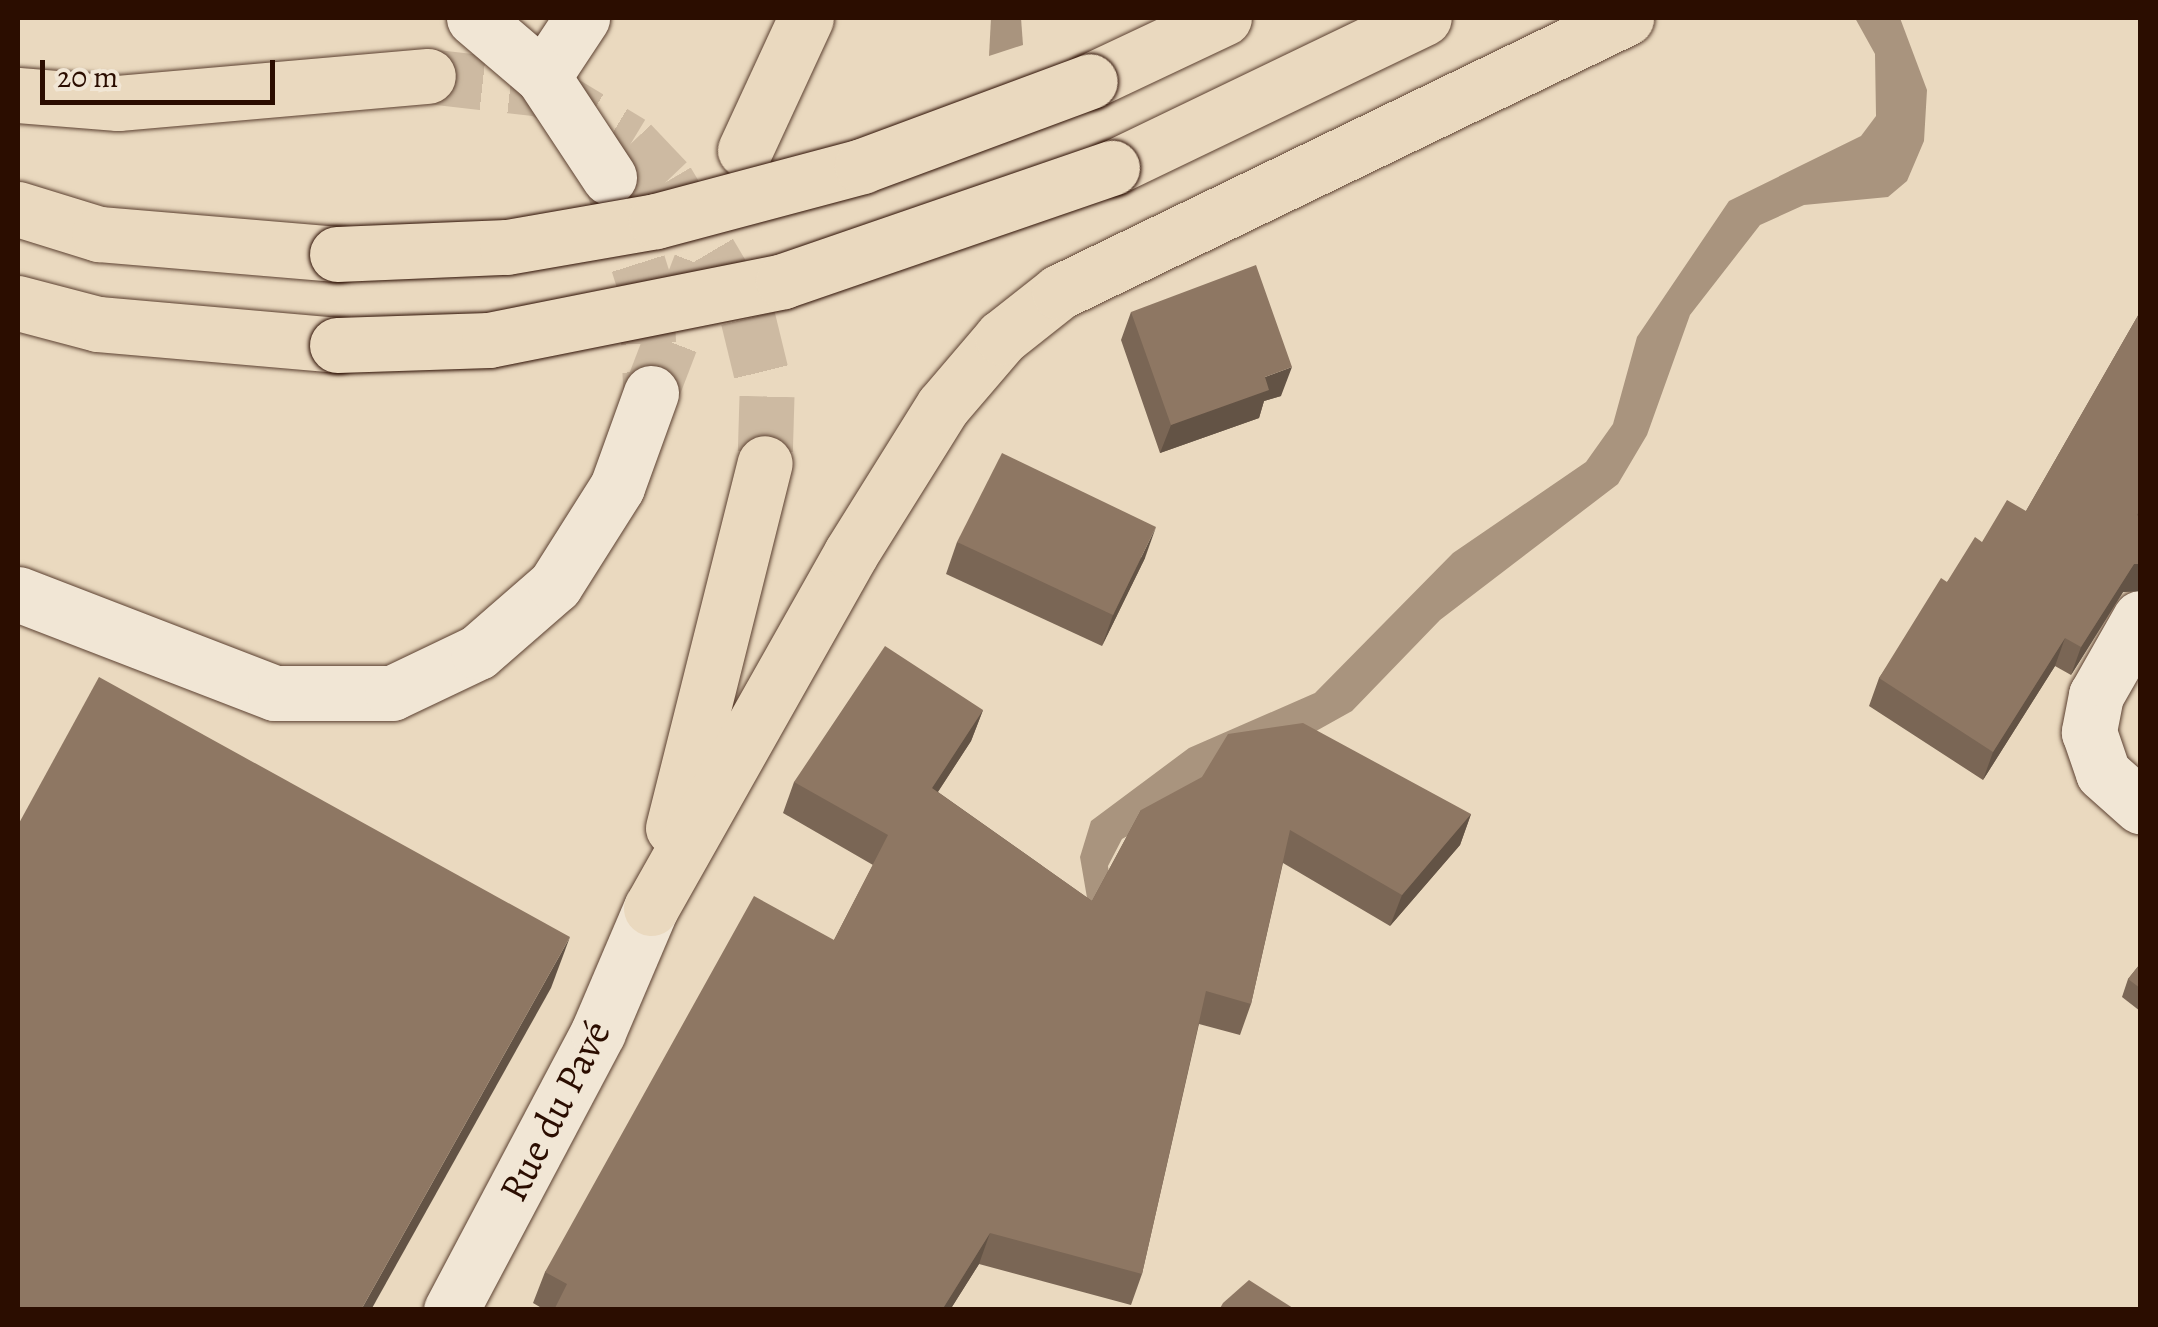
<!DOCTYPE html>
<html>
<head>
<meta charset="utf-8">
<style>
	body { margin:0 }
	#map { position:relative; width:2158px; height:1327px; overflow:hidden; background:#ead9bf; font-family:Alegreya,serif }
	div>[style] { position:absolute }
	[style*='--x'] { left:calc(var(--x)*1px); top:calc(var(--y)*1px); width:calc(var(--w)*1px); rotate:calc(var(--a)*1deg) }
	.water>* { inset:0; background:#a9947e }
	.tertiary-tunnel>* { height:55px; margin-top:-27.5px; transform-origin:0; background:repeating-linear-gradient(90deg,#cdbaa2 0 55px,transparent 0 83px) }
	.trunk-tunnel>* { height:55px; margin-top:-27.5px; transform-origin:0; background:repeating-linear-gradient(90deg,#cdbaa2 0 55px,transparent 0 83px) }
	.roads { filter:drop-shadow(0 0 2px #5b4030) drop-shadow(0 0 2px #5b4030) }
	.minor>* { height:55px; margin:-27.5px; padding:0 27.5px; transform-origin:27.5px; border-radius:27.5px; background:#f1e6d5 }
	.tertiary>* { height:55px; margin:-27.5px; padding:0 27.5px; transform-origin:27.5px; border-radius:27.5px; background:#f1e6d5 }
	.secondary>* { height:55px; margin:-27.5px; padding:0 27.5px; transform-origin:27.5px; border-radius:27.5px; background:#f1e6d5 }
	.trunk>* { height:55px; margin:-27.5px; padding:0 27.5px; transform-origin:27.5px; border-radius:27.5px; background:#ead9bf }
	.bridges { filter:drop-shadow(0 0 2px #2b0d00) drop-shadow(0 0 2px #2b0d00) }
	.trunk-bridge>* { height:55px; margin:-27.5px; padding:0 27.5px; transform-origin:27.5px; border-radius:27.5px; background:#ead9bf }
	.wall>* { inset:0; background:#7a6655 }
	.shaded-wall>* { inset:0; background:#635345 }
	.building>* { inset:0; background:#8e7763 }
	span { translate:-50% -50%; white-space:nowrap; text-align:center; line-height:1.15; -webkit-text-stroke:8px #f1e6d5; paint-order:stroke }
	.street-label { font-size:40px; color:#2b0d00 }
	.frame { position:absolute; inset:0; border:20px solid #2b0d00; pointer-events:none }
	.scale { position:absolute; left:40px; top:60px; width:235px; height:45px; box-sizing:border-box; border:5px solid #2b0d00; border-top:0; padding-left:12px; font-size:30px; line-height:35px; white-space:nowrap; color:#2b0d00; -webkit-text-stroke:8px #f1e6d5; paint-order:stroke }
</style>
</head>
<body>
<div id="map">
	<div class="water">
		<i style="clip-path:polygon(991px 18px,1021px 18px,1023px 45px,989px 56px)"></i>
		<i style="clip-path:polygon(1855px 18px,1900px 18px,1927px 90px,1924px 141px,1907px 181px,1888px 197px,1804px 205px,1760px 225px,1690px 315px,1647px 435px,1618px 484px,1440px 620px,1352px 711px,1122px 839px,1108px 866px,1122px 984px,1097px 956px,1080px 857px,1091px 821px,1189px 748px,1315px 693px,1453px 553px,1586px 462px,1613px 424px,1637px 337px,1729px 201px,1861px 136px,1876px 116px,1875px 54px)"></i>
	</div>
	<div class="tertiary-tunnel">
		<i style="--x:613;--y:184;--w:109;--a:72.4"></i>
		<i style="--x:646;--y:288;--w:105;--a:87.3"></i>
	</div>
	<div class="trunk-tunnel">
		<i style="--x:428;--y:76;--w:115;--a:6.5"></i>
		<i style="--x:542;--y:89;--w:104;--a:31.2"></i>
		<i style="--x:631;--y:143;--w:52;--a:46.5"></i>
		<i style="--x:667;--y:181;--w:159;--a:59.4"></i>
		<i style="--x:748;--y:318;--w:80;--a:76.3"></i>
		<i style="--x:767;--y:396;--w:67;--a:91.7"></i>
		<i style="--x:651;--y:393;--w:142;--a:-69"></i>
	</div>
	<div class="roads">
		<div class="minor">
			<i style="--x:543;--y:77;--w:71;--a:-56.5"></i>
			<i style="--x:2140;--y:618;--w:89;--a:119.7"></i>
			<i style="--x:2096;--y:695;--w:38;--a:101"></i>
			<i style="--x:2089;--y:732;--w:43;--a:71.1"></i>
			<i style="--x:2103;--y:773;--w:50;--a:41.7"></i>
		</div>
		<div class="tertiary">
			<i style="--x:474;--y:18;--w:91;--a:40.5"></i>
			<i style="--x:543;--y:77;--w:120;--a:56.6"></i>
		</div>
		<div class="secondary">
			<i style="--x:18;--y:594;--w:275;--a:21.1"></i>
			<i style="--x:275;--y:693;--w:117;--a:0"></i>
			<i style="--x:392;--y:693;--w:95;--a:-25.5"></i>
			<i style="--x:478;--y:652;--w:102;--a:-41"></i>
			<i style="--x:555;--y:585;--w:116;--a:-57.7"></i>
			<i style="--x:617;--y:487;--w:100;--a:-70.1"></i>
			<i style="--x:451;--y:1310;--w:314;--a:-62.1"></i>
			<i style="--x:598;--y:1032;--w:135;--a:-66.9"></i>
		</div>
		<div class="trunk">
			<i style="--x:1090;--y:81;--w:148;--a:-25.2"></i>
			<i style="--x:18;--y:95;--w:100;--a:4.6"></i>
			<i style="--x:118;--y:103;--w:311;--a:-5"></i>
			<i style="--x:745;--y:150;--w:145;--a:-65.2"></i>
			<i style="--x:1112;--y:168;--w:346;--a:-25.7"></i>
			<i style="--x:18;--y:209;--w:85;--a:17.2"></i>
			<i style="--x:99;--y:234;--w:239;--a:4.8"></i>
			<i style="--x:18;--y:303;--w:83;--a:14.7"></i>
			<i style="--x:98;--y:324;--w:240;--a:5"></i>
			<i style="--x:673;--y:828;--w:376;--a:-75.9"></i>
			<i style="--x:651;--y:908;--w:407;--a:-60.6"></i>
			<i style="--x:851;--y:553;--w:173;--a:-58"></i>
			<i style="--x:943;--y:406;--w:91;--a:-49.5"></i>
			<i style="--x:1002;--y:337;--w:73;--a:-38.3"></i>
			<i style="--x:1059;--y:292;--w:630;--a:-25.79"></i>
		</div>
	</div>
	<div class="bridges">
		<div class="trunk-bridge">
			<i style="--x:337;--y:254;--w:170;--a:-2.4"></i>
			<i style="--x:507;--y:247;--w:151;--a:-9.9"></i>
			<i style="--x:656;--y:221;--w:213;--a:-14.9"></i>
			<i style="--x:862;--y:166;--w:243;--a:-20.4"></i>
			<i style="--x:337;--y:345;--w:152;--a:-1.9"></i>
			<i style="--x:489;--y:340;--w:300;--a:-11.3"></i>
			<i style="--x:783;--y:281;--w:348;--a:-19"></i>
		</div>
	</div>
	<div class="wall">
		<i style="clip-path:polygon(1131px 312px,1281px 396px,1264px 401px,1259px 418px,1160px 453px,1121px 340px)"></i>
		<i style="clip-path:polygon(2140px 312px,2140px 591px,2123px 592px,2071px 675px,2055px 666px,1983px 780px,1869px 706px,1879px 678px,1947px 582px,2026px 511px)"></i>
		<i style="clip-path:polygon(957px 542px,1145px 558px,1102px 646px,946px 574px)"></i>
		<i style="clip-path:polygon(983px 710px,971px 741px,938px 792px,1092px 901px,1141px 810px,1471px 814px,1460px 845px,1390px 926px,1283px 863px,1251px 1004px,1240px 1035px,1199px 1024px,1142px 1274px,1131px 1305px,979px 1264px,950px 1310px,545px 1310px,533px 1303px,545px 1272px,834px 940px,873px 865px,783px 813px,794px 782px)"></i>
		<i style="clip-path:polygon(2140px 964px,2140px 1011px,2122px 997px,2128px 979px)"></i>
	</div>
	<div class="shaded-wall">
		<i style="clip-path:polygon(1292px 367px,1281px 396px,1264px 401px,1259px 418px,1160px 453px,1171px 425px,1265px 377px)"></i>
		<i style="clip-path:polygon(1156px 527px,1145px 558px,1102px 646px,1113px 615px)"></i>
		<i style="clip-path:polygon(2134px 564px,2140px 564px,2140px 591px,2123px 592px,2071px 675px,2081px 647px)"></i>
		<i style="clip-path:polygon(2065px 638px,2055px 666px,1983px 780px,1993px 752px)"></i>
		<i style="clip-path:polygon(983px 710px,971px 741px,920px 819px,932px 788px)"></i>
		<i style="clip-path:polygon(1471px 814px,1460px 845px,1390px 926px,1402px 895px)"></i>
		<i style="clip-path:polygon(570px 937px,551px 988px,371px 1310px,361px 1310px)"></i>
		<i style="clip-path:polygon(990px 1233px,979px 1264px,950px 1310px,942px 1310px)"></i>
	</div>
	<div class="building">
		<i style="clip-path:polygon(1256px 265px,1292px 367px,1265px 377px,1269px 390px,1171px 425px,1131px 312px)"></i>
		<i style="clip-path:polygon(2140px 312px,2140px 510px,2137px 515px,2140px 517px,2140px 564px,2134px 564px,2081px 647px,2065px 638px,1993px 752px,1879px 678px,1941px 578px,1947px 582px,1975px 537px,1982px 542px,2007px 500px,2026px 511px)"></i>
		<i style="clip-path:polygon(1002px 453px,1156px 527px,1113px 615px,957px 542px)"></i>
		<i style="clip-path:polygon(885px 646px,983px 710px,932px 788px,1092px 901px,1141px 810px,1202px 777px,1228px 734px,1303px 723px,1471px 814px,1402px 895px,1290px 830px,1251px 1004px,1206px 991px,1142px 1274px,990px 1233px,942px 1310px,554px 1310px,567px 1284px,545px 1272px,754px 896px,834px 940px,888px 835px,794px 782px)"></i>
		<i style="clip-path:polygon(99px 677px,570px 937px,361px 1310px,18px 1310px,18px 825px)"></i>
		<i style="clip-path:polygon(2140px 964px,2140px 988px,2128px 979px)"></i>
		<i style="clip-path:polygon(1249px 1280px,1296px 1310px,1219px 1310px,1223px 1303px)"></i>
	</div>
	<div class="street-label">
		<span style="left:555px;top:1111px;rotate:-63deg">Rue du Pavé</span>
	</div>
	<div class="frame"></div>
	<div class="scale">20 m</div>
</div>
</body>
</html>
